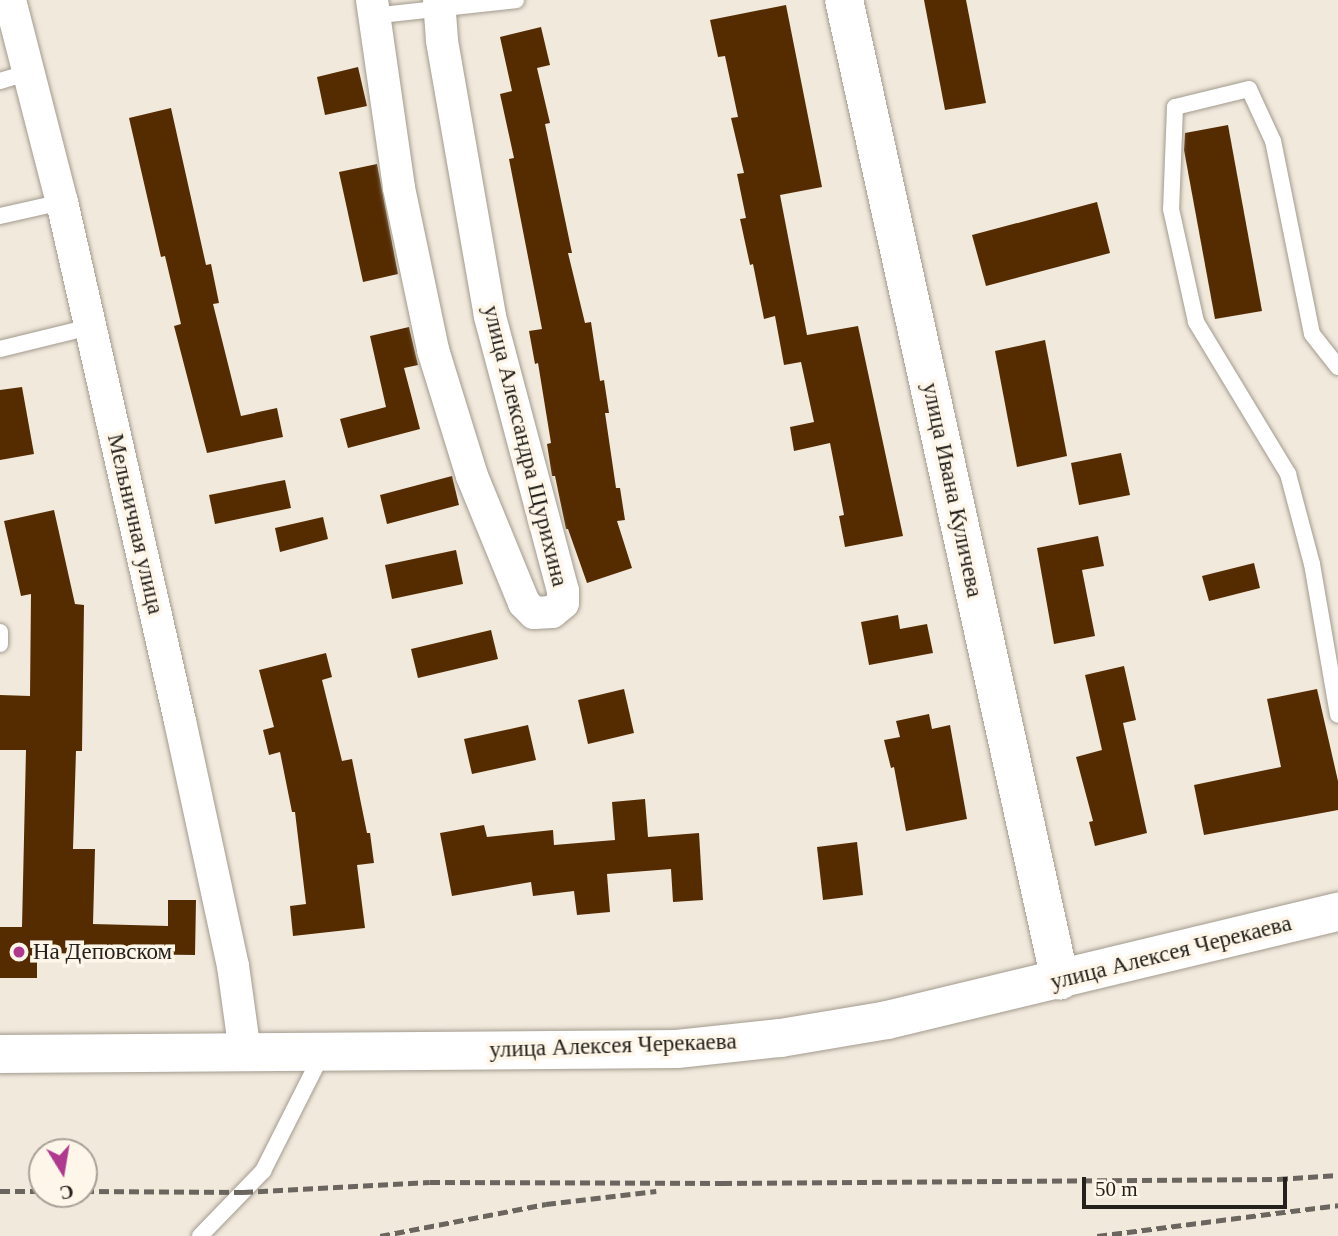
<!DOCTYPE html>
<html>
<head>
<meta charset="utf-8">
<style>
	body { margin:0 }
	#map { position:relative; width:1338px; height:1236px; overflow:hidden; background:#f1e9dc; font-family:Georgia,serif }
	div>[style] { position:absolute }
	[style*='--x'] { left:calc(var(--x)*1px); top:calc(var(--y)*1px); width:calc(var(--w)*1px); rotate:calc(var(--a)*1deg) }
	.building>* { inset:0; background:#552c00 }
	.roads { filter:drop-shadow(0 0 2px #a29b8e) drop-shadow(0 0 2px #a29b8e) }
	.service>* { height:16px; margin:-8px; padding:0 8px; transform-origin:8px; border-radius:8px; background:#fff }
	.minor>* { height:32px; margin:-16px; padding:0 16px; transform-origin:16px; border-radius:16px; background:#fff }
	.tertiary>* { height:38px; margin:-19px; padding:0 19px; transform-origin:19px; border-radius:19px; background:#fff }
	.rail>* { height:5px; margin-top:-2.5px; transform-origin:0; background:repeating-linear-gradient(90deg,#6a655e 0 10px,transparent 0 15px) }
	.dots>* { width:19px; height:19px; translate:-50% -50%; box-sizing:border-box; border:4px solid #fef6e9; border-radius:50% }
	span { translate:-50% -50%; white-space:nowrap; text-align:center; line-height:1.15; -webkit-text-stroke:7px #fef6e9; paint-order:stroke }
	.street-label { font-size:23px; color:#24211c }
	.poi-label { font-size:23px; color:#24211c }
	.left { translate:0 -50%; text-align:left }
	.north { position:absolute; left:28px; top:1138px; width:70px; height:70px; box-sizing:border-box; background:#fef6e9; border:2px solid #a7a197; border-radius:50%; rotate:169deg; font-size:19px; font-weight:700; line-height:28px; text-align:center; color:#24211c }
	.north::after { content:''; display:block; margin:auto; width:24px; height:32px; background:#b03990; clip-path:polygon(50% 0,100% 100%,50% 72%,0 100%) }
	.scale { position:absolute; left:1082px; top:1177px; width:205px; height:32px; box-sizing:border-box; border:4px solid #24211c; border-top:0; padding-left:9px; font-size:21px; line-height:24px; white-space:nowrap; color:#24211c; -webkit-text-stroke:5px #fef6e9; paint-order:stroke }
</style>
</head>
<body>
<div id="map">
	<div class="building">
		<i style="clip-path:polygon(924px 0,966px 0,986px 103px,945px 110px)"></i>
		<i style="clip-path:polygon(786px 5px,822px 187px,780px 195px,807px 335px,858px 326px,903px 536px,845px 547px,839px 516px,844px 515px,830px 443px,794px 451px,790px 427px,814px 422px,801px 362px,784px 365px,775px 316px,764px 319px,753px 264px,750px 265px,740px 219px,746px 218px,737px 174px,744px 173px,731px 118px,738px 117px,725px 56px,718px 57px,710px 20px)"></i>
		<i style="clip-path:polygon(541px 27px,550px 65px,537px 68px,550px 123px,545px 124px,572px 253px,568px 253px,585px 323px,591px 322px,600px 381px,604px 380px,609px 413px,605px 413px,616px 488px,620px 488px,625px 520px,617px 521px,632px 568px,587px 583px,568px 529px,566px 529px,555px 476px,552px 476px,547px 444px,551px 443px,538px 363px,535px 364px,529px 331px,542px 329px,509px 159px,514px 158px,500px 94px,512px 91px,500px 37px)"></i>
		<i style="clip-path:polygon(358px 67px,367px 106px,325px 115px,317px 77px)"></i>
		<i style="clip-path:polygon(171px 108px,206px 265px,211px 264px,219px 303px,213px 304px,241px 416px,277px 408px,283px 437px,207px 453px,174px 326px,181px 324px,165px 256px,161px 257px,129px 118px)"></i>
		<i style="clip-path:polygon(1228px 125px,1262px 311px,1215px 319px,1184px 150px,1185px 133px)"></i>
		<i style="clip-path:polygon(377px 164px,398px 274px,363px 282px,339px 172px)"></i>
		<i style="clip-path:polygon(1097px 202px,1110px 253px,986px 286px,972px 235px)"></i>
		<i style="clip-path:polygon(409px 327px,418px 365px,404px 368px,420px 429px,348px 448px,340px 419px,386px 407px,370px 336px)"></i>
		<i style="clip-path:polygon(1045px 340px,1067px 456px,1017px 467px,995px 351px)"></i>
		<i style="clip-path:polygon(22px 387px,34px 454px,0 460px,0 390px)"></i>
		<i style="clip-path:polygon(1121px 453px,1130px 495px,1079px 505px,1071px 463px)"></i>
		<i style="clip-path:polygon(452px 476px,459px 505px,387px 524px,380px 495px)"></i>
		<i style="clip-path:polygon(285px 480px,291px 508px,215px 524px,209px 495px)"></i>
		<i style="clip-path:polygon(54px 510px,75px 604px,84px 605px,82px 751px,76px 751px,73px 849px,95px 849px,93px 924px,168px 926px,168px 900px,196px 900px,195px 955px,37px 953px,37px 978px,0 978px,0 927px,22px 927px,26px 750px,0 750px,0 695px,30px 696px,31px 594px,21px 596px,4px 521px)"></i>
		<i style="clip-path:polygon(323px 517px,328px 539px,280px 552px,275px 528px)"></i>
		<i style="clip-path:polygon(1098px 536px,1104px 566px,1082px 570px,1095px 636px,1054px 644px,1037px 548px)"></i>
		<i style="clip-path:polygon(456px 550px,463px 584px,392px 599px,385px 565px)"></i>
		<i style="clip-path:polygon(1254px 563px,1260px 588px,1209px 601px,1202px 576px)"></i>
		<i style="clip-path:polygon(898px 615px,900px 629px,927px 624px,933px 653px,869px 665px,861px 622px)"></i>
		<i style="clip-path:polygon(491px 630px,498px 659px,418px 678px,411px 649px)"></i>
		<i style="clip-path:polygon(326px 653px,332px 677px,322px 680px,342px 761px,352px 759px,367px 833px,370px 833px,374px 863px,357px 865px,365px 928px,293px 936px,290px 906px,306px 904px,295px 812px,292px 812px,280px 752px,269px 755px,263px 730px,274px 727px,259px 670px)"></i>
		<i style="clip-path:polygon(1124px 666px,1136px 720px,1123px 723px,1147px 833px,1095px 846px,1089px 822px,1093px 821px,1076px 757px,1102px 750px,1085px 675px)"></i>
		<i style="clip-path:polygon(624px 689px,634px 733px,588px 744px,578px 700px)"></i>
		<i style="clip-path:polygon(1317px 689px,1338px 781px,1338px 810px,1204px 835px,1194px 785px,1281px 767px,1267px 699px)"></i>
		<i style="clip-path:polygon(929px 714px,932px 729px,950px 725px,967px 819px,906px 831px,894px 767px,891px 768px,884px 740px,900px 737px,896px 721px)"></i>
		<i style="clip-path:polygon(528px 725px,536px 760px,472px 774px,464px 739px)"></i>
		<i style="clip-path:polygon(645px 799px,648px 837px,699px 833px,703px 900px,673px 902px,671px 869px,607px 874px,610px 912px,577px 915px,574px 891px,533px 896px,531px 882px,452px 896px,440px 833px,484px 825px,487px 837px,553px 830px,554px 845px,615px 840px,612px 802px)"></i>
		<i style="clip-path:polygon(857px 842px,863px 895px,823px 900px,817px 847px)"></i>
	</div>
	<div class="roads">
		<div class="service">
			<i style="--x:372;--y:16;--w:145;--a:-6.3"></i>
			<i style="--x:0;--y:81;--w:28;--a:-17"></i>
			<i style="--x:0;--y:216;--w:64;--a:-12.7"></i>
			<i style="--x:0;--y:349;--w:93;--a:-13.7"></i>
			<i style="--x:1338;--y:367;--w:42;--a:-128.2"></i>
			<i style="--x:1312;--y:334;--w:197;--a:-101.4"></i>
			<i style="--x:1273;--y:141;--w:57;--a:-114.8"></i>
			<i style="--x:1249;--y:89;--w:76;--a:166.3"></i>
			<i style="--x:1175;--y:107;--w:102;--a:92.2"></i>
			<i style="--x:1171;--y:209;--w:116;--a:77.5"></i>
			<i style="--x:1196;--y:322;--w:178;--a:58.8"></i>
			<i style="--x:1288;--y:474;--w:93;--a:75.1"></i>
			<i style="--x:1312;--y:564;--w:153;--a:80.2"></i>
			<i style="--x:0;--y:632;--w:12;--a:90"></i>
			<i style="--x:200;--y:1236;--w:91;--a:-45.9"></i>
			<i style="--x:263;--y:1171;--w:131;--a:-63.2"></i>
		</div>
		<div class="minor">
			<i style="--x:10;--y:0;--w:209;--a:75.6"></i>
			<i style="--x:62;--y:202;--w:532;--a:77.19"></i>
			<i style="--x:180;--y:721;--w:251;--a:77.8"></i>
			<i style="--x:233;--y:966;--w:87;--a:82.1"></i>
			<i style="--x:372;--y:0;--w:190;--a:81.8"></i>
			<i style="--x:399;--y:188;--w:166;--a:78.1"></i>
			<i style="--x:433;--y:350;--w:132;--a:72.8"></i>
			<i style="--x:472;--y:476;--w:137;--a:67.7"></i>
			<i style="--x:524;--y:603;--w:14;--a:45"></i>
			<i style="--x:534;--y:613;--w:18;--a:-3"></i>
			<i style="--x:552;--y:612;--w:14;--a:-39"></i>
			<i style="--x:563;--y:603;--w:12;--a:-90"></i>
			<i style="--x:563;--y:591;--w:285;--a:-104.9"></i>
			<i style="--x:490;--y:316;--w:280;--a:-99.9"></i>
			<i style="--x:442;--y:40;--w:40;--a:-94.3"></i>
		</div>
		<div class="tertiary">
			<i style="--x:844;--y:0;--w:1004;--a:77.57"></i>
			<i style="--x:0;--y:1054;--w:677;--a:-0.42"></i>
			<i style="--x:677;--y:1049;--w:104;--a:-6.1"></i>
			<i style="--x:780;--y:1038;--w:109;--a:-9.5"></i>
			<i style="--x:887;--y:1020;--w:464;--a:-13.5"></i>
		</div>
	</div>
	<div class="rail">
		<i style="--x:0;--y:1191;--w:42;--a:0"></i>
		<i style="--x:84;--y:1191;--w:159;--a:0.4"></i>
		<i style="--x:243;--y:1192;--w:187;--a:-3.1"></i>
		<i style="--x:430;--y:1182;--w:292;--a:0.2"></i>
		<i style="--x:722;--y:1183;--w:556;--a:-0.41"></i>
		<i style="--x:1278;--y:1179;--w:60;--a:-3.8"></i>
		<i style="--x:380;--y:1236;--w:169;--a:-10.9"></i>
		<i style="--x:546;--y:1204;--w:111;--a:-6.7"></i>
		<i style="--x:1097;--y:1236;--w:243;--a:-7.3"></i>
	</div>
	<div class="dots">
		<i style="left:19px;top:952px;background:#b03990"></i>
	</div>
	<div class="street-label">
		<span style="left:525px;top:446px;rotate:76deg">улица Александра Щурихина</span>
		<span style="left:952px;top:490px;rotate:78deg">улица Ивана Куличева</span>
		<span style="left:135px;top:524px;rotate:77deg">Мельничная улица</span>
		<span style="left:1171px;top:953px;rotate:-14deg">улица Алексея Черекаева</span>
		<span style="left:613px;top:1046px;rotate:-2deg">улица Алексея Черекаева</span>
	</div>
	<div class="poi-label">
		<span class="left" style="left:33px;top:952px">На Деповском</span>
	</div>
	<div class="north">С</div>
	<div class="scale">50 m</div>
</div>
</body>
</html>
